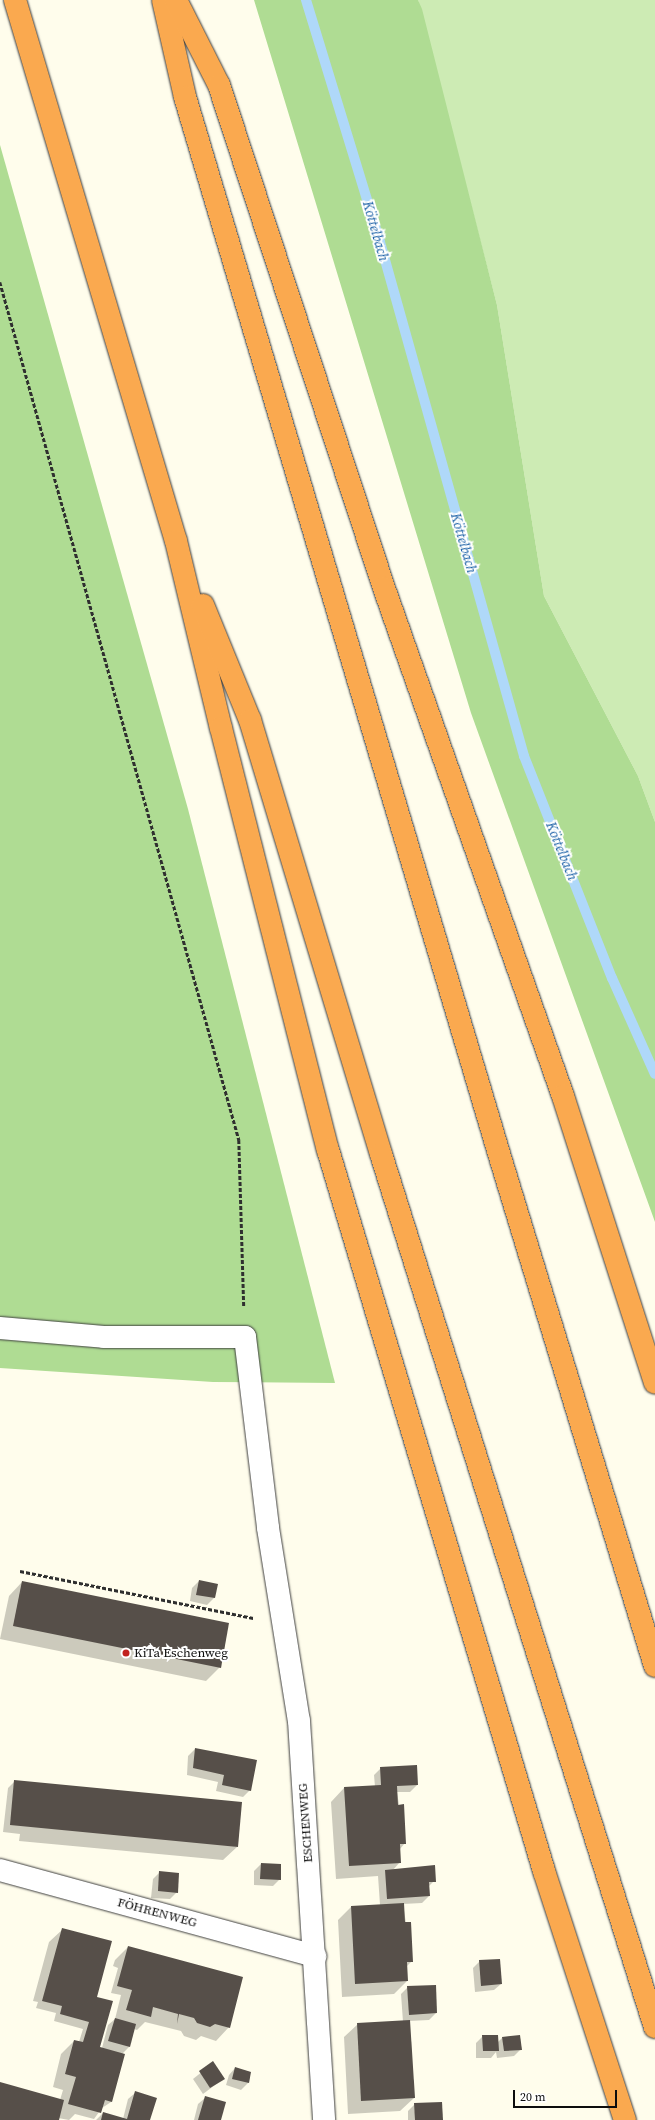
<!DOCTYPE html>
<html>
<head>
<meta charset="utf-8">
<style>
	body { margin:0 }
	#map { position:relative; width:655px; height:2120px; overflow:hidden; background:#fffdec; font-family:"Source Serif 4",serif }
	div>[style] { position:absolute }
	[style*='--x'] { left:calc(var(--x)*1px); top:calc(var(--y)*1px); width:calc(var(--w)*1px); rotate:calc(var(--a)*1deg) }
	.green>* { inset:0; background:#cdebb4 }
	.forest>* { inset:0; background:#afdc93 }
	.shadow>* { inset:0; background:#0003 }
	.stream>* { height:10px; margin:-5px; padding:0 5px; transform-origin:5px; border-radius:5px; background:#afd8f9 }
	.building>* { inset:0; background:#564f49 }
	.path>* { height:2.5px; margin-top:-1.25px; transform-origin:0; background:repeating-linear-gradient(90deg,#2f2f2f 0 4px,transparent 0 6px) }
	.roads { filter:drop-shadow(0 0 1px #404040) drop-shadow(0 0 1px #404040) }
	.street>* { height:22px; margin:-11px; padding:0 11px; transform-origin:11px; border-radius:11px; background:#fff }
	.highway>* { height:22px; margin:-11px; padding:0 11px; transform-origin:11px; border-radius:11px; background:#faa94f }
	.dots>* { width:11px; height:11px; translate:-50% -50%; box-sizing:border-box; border:2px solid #fff; border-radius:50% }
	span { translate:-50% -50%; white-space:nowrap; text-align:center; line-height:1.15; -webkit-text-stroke:4px #fff; paint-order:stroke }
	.poi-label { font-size:13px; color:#0d0d0d }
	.left { translate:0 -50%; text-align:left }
	.street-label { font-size:13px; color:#0d0d0d }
	.water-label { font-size:14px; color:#115aa3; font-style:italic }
	.scale { position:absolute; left:513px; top:2090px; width:104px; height:18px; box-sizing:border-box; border:2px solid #0d0d0d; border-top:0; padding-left:5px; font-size:12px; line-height:14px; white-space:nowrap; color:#0d0d0d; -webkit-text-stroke:3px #fff; paint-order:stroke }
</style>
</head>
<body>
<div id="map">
	<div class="green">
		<i style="clip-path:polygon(418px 0,655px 0,655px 822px,638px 776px,544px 596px,497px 305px)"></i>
	</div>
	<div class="forest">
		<i style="clip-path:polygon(254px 0,418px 0,422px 9px,497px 305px,544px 596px,638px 776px,655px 822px,655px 1222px,471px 713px)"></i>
		<i style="clip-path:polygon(0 145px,188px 809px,335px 1383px,213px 1382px,0 1368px)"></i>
	</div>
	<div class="shadow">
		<i style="clip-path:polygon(199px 1581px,217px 1585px,214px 1598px,207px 1605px,190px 1601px,192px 1588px)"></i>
		<i style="clip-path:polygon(22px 1582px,220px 1667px,206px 1681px,0 1639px,9px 1596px)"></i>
		<i style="clip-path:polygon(195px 1749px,250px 1790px,243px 1797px,216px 1791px,218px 1782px,187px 1775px,188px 1756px)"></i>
		<i style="clip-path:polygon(381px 1768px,417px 1785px,410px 1792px,397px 1792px,405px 1843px,400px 1849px,400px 1862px,393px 1870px,434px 1881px,428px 1887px,429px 1896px,422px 1903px,403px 1904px,412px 1961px,406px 1967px,407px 1981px,394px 1994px,342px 1997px,338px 1920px,351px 1907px,380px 1905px,378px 1876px,336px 1879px,331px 1802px,344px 1788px,375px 1787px,374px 1775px)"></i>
		<i style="clip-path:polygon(15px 1781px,237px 1847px,223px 1860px,19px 1841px,20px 1834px,3px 1832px,8px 1788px)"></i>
		<i style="clip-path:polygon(261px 1864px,280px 1879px,273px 1886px,254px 1885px,254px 1871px)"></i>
		<i style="clip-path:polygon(159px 1873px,177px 1892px,170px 1899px,151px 1898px,153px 1879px)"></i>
		<i style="clip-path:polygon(63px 1929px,95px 2001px,99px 2047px,102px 2048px,108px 2025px,115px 2019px,121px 1995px,111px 1993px,118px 1968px,113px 1966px,115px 1960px,128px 1947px,229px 2027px,216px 2041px,201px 2036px,196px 2040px,184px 2036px,181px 2031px,145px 2022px,137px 2030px,134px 2029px,129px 2047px,122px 2054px,124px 2055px,111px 2102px,102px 2108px,94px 2119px,75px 2114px,69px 2120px,58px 2118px,58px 2120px,0 2120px,0 2083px,60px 2100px,63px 2090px,53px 2087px,61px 2054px,74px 2041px,79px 2042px,83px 2029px,54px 2021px,56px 2013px,36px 2008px,38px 2002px,33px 2001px,49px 1942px)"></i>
		<i style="clip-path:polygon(480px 1961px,501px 1984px,494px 1990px,475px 1992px,473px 1968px)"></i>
		<i style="clip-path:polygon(408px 1987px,436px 2013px,429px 2020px,409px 2021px,414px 2098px,400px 2111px,348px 2114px,344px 2037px,358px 2024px,403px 2022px,401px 1994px)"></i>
		<i style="clip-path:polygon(483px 2036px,498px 2042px,502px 2038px,521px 2049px,514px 2056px,497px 2058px,496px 2052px,491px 2058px,476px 2058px,476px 2043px)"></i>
		<i style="clip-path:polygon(213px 2063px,223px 2079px,203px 2094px,193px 2079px)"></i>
		<i style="clip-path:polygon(235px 2068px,250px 2072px,248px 2083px,241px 2090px,226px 2085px,229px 2075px)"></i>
		<i style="clip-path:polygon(135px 2093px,149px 2120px,96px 2120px,103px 2113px,123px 2119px,128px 2099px)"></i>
		<i style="clip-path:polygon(205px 2098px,220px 2120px,194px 2120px,198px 2104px)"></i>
		<i style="clip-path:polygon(415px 2104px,442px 2120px,408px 2120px,408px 2111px)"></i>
	</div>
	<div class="stream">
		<i style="--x:306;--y:0;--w:253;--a:73"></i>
		<i style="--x:380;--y:242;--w:534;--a:74.35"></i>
		<i style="--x:524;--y:756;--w:239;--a:68.4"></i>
		<i style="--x:612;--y:978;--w:105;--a:65.9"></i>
	</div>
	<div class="building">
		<i style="clip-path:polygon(199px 1580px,218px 1584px,215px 1598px,196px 1595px)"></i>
		<i style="clip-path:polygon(22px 1581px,229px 1623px,221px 1668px,13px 1626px)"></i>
		<i style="clip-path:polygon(195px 1748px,257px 1760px,251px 1791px,222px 1785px,224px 1775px,193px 1768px)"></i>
		<i style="clip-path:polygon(417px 1765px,418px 1785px,397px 1786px,398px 1805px,404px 1804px,406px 1844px,400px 1844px,401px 1863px,349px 1866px,344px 1787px,381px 1785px,380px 1767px)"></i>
		<i style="clip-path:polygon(14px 1780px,242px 1802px,238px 1847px,10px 1825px)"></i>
		<i style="clip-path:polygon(261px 1863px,281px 1864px,281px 1880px,260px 1879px)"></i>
		<i style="clip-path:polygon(435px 1865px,436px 1882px,429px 1882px,430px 1896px,387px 1899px,385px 1870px)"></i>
		<i style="clip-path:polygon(159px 1871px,179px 1873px,178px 1893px,158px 1891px)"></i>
		<i style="clip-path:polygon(404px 1903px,405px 1922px,411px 1922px,413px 1962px,407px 1962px,408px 1981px,355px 1984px,351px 1906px)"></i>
		<i style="clip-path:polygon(62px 1928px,112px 1941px,97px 1997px,113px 2001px,100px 2047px,125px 2054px,112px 2102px,105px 2100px,101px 2113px,68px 2104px,76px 2077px,65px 2074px,74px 2040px,83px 2042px,89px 2022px,60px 2014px,62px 2006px,42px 2001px)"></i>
		<i style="clip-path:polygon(128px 1946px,243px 1977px,230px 2028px,215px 2024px,210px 2027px,197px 2023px,194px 2018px,179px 2014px,177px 2024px,178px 2014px,153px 2007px,151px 2017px,126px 2010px,132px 1990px,117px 1986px)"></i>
		<i style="clip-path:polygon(500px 1959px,502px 1984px,481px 1986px,479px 1960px)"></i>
		<i style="clip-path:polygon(436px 1985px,437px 2013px,409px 2015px,407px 1986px)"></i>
		<i style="clip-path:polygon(115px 2018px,136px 2024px,130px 2047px,108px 2041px)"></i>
		<i style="clip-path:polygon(410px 2020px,415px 2098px,361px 2101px,357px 2023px)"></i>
		<i style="clip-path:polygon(482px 2035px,498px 2035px,499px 2051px,483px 2051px)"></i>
		<i style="clip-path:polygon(520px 2035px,522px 2050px,504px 2051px,502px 2037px)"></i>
		<i style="clip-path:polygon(213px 2061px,225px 2079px,210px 2088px,199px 2071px)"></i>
		<i style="clip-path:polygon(235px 2067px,251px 2072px,249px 2083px,232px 2079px)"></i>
		<i style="clip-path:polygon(0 2082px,64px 2100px,59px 2120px,0 2120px)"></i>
		<i style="clip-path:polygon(135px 2091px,157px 2098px,150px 2120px,101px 2120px,103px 2112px,127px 2119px)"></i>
		<i style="clip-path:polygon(205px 2096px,226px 2102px,221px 2120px,198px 2120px)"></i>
		<i style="clip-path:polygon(442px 2102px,443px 2120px,415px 2120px,414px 2103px)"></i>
	</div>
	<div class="path">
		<i style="--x:0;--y:282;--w:891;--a:74.43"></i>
		<i style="--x:239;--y:1140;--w:167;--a:88.3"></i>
		<i style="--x:20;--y:1571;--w:238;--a:11.4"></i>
	</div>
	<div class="roads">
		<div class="street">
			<i style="--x:0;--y:1328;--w:104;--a:4.9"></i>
			<i style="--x:104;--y:1337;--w:141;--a:0"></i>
			<i style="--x:245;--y:1337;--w:192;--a:83.1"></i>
			<i style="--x:268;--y:1528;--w:195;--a:80.9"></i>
			<i style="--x:299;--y:1721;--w:400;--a:86.4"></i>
			<i style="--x:0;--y:1870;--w:327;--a:15.3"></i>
		</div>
		<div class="highway">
			<i style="--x:15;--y:0;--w:564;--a:73.43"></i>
			<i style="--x:176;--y:541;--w:192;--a:76.5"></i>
			<i style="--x:221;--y:728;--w:435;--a:75.8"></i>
			<i style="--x:328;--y:1150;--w:753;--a:73.32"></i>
			<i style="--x:544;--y:1871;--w:262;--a:72"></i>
			<i style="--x:163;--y:0;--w:99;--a:77.2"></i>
			<i style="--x:185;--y:97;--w:1106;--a:73.45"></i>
			<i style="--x:500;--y:1157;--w:532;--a:73.06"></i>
			<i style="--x:176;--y:0;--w:95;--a:63.2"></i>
			<i style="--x:219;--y:85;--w:529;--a:71.84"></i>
			<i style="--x:384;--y:588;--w:539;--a:70.59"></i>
			<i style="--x:563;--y:1096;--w:301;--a:72.2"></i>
			<i style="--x:203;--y:605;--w:124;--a:67.8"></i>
			<i style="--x:250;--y:720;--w:453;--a:73.2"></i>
			<i style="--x:381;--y:1154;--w:915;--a:72.58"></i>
		</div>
	</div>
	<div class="dots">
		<i style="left:126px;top:1653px;background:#c2221f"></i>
	</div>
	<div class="poi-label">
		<span class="left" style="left:134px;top:1653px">KiTa Eschenweg</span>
	</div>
	<div class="street-label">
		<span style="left:306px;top:1823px;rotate:-94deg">ESCHENWEG</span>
		<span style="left:157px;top:1913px;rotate:15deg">FÖHRENWEG</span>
	</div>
	<div class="water-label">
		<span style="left:376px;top:231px;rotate:74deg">Köttelbach</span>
		<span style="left:464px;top:543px;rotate:74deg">Köttelbach</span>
		<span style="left:562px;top:851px;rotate:68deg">Köttelbach</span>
	</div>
	<div class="scale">20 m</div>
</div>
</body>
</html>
